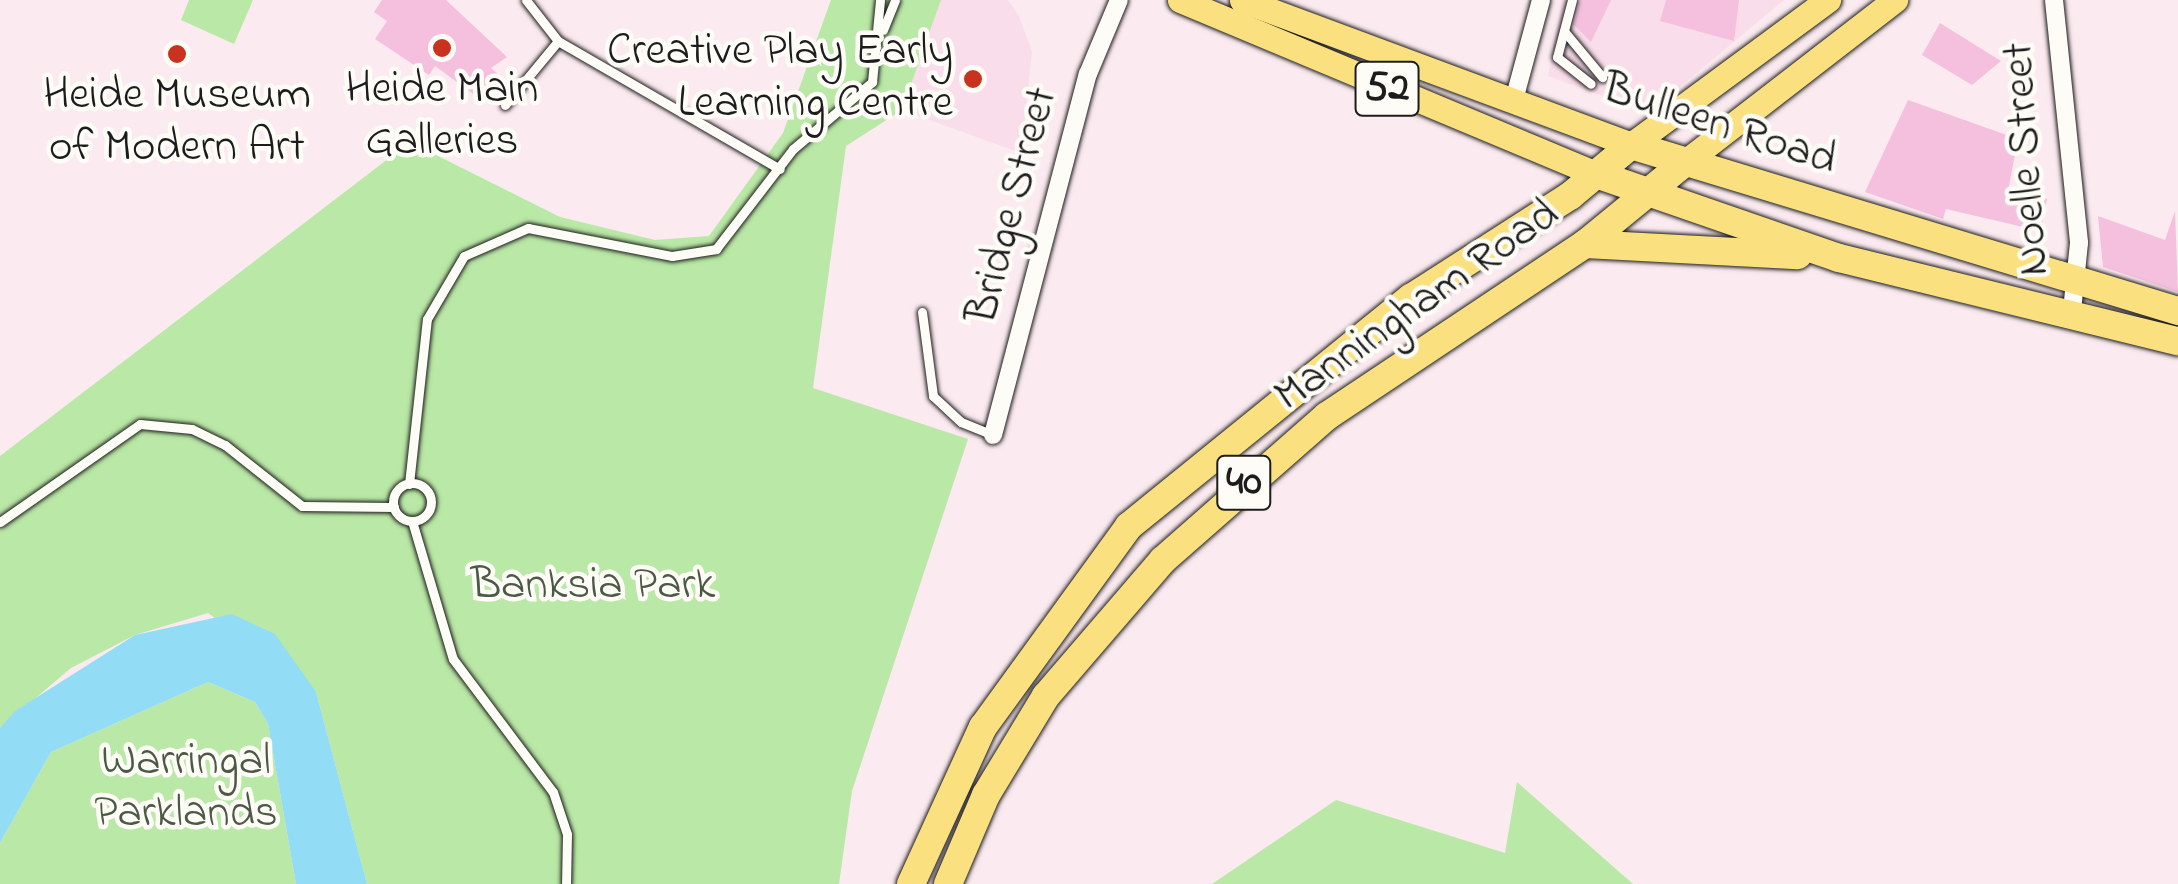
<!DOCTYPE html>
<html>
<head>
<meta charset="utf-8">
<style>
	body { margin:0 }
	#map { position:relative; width:2178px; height:884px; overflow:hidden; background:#fbeaef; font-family:"Indie Flower",sans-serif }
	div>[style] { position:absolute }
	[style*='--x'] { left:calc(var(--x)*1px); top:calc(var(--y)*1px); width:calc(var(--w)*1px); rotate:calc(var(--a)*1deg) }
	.built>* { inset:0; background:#f9ddea }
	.green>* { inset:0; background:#bae8a6 }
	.water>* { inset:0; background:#93dcf5 }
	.building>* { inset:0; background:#f5c0dd }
	.roads { filter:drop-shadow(0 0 2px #1c1c1c) drop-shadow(0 0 2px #1c1c1c) }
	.service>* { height:9px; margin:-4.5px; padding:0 4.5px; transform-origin:4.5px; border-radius:4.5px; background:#fdfcf7 }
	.service>.ring { margin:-4.5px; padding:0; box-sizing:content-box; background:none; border:9px solid #fdfcf7; border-radius:50% }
	.minor>* { height:18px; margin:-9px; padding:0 9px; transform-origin:9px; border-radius:9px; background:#fdfcf7 }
	.primary>* { height:25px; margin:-12.5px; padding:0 12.5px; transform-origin:12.5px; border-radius:12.5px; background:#fbe080 }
	.trunk>* { height:28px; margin:-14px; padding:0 14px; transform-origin:14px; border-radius:14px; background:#fbe080 }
	.dots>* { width:28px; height:28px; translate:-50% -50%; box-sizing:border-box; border:5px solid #fdfcf7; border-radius:50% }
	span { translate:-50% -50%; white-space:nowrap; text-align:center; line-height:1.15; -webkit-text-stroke:9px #fdfcf7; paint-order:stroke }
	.shield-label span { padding:2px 8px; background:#fdfcf7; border:2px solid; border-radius:8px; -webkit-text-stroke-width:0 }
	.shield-label { font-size:42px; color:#1c1c1c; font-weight:700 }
	.poi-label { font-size:45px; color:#1c1c1c }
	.right { translate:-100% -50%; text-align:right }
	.street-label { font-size:45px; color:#1c1c1c }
	.park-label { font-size:45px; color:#4b5945 }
</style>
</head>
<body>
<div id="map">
	<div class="built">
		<i style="clip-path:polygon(941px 0,1008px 0,1019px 16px,1032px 52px,1021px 153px,902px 110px)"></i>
		<i style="clip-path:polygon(1562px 0,1784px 0,1664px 100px,1635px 108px,1548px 76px)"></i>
	</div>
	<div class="green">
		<i style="clip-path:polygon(189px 0,253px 0,234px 44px,181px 20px)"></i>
		<i style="clip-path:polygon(831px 0,941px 0,902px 110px,846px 146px,813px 388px,968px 439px,852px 791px,839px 884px,367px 884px,316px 692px,208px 613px,135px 635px,71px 668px,0 728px,0 456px,410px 142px,560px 217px,655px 240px,709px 236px,783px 133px)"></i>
		<i style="clip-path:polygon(208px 682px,255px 702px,268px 724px,296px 884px,0 884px,0 843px,51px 752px)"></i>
		<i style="clip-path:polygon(1517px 782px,1633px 884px,1212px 884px,1336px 800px,1505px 853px)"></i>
	</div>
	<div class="water">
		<i style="clip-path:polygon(232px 614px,275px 634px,316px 692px,367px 884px,296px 884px,268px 724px,255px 702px,208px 682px,51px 752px,0 843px,0 728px,15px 711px,135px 635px)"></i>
	</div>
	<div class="building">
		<i style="clip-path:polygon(382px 0,446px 0,507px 57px,491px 68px,499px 75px,476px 96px,435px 66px,429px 75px,375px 39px,387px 21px,374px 12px)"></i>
		<i style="clip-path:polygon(1580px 0,1611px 0,1591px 42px,1574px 25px)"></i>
		<i style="clip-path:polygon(1666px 0,1739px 0,1734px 41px,1660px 21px)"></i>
		<i style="clip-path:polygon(1940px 23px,2001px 61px,1972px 85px,1922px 55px)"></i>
		<i style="clip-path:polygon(1908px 100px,2018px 139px,2008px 191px,2047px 199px,2041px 231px,1946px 209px,1943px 219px,1865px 192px)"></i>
		<i style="clip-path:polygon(2175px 211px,2178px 292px,2103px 267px,2098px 216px,2165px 240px)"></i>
	</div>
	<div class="roads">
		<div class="service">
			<i style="--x:526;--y:0;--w:52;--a:52"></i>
			<i style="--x:558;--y:41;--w:256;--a:30"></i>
			<i style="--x:1572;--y:0;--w:59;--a:104.7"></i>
			<i style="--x:1557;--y:57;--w:43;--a:38.5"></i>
			<i style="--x:883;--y:30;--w:32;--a:-68"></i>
			<i style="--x:1564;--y:31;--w:60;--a:50.4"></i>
			<i style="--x:505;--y:105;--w:83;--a:-50.4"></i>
			<i style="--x:922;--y:312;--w:85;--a:82.5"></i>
			<i style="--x:933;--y:396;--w:38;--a:43"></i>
			<i style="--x:961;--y:422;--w:35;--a:22"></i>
			<i class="ring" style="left:393px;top:483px;width:29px;height:29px"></i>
			<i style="--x:409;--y:484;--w:166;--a:-83.8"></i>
			<i style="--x:427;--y:319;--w:73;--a:-59.6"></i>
			<i style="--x:464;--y:256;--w:70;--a:-23.6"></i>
			<i style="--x:528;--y:228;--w:147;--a:11"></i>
			<i style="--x:672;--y:256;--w:45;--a:-9"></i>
			<i style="--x:716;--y:249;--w:126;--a:-52.4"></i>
			<i style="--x:793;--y:149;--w:104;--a:-40.3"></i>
			<i style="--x:872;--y:82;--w:82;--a:-84.4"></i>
			<i style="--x:412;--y:521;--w:144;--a:73.5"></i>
			<i style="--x:453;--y:659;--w:166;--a:53.1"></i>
			<i style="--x:553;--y:792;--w:44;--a:71.6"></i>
			<i style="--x:567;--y:834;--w:50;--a:91.1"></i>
			<i style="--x:0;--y:522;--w:171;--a:-35"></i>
			<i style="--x:140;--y:424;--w:52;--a:5.5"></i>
			<i style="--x:192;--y:429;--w:37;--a:26"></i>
			<i style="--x:225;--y:445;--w:98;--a:38.4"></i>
			<i style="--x:302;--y:506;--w:92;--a:0.6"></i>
		</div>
		<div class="minor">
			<i style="--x:2054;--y:0;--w:244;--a:84.1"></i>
			<i style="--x:2079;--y:243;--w:68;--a:95.9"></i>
			<i style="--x:1514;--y:100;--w:104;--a:-74.9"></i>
			<i style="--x:993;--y:435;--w:373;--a:-75.3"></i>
			<i style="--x:1088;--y:74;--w:80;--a:-67.3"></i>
		</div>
		<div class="primary">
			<i style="--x:1180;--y:0;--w:451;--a:22.7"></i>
			<i style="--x:1242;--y:0;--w:415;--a:20.4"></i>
			<i style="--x:1631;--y:145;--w:245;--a:-36.4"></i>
			<i style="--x:1684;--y:163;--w:267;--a:-37.7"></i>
		</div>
		<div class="trunk">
			<i style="--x:1596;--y:174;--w:257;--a:19.1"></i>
			<i style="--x:1839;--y:258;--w:349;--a:13.8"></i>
			<i style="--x:1585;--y:244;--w:213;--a:3"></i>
			<i style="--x:911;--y:884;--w:173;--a:-65.4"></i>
			<i style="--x:983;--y:727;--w:248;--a:-54"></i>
			<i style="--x:1129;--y:526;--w:363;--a:-39"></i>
			<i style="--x:1411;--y:298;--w:189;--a:-32.7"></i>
			<i style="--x:1570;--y:196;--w:80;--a:-39.9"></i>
			<i style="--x:1631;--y:145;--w:572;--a:16.88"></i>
			<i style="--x:948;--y:884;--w:97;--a:-66.9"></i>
			<i style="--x:986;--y:795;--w:116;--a:-58.8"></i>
			<i style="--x:1046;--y:696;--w:179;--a:-49.3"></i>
			<i style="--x:1163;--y:560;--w:218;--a:-41.3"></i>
			<i style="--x:1327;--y:416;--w:310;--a:-33.7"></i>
			<i style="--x:1585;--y:244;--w:128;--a:-39.3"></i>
		</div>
	</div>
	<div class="dots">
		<i style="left:442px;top:48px;background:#c8321e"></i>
		<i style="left:177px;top:54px;background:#c8321e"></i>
		<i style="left:973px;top:79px;background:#c8321e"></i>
	</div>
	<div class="shield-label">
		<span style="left:1387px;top:89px">52</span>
		<span style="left:1244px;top:483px">40</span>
	</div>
	<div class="poi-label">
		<span class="right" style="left:953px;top:79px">Creative Play Early<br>Learning Centre</span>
		<span style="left:442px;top:117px">Heide Main<br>Galleries</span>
		<span style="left:177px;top:123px">Heide Museum<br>of Modern Art</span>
	</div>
	<div class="street-label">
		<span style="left:1719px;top:126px;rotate:18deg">Bulleen Road</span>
		<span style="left:2028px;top:159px;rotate:-94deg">Noelle Street</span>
		<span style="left:1014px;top:206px;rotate:-75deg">Bridge Street</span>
		<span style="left:1418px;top:307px;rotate:-35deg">Manningham Road</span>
	</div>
	<div class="park-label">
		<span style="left:593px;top:587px">Banksia Park</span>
		<span style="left:186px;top:789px">Warringal<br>Parklands</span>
	</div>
</div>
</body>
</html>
